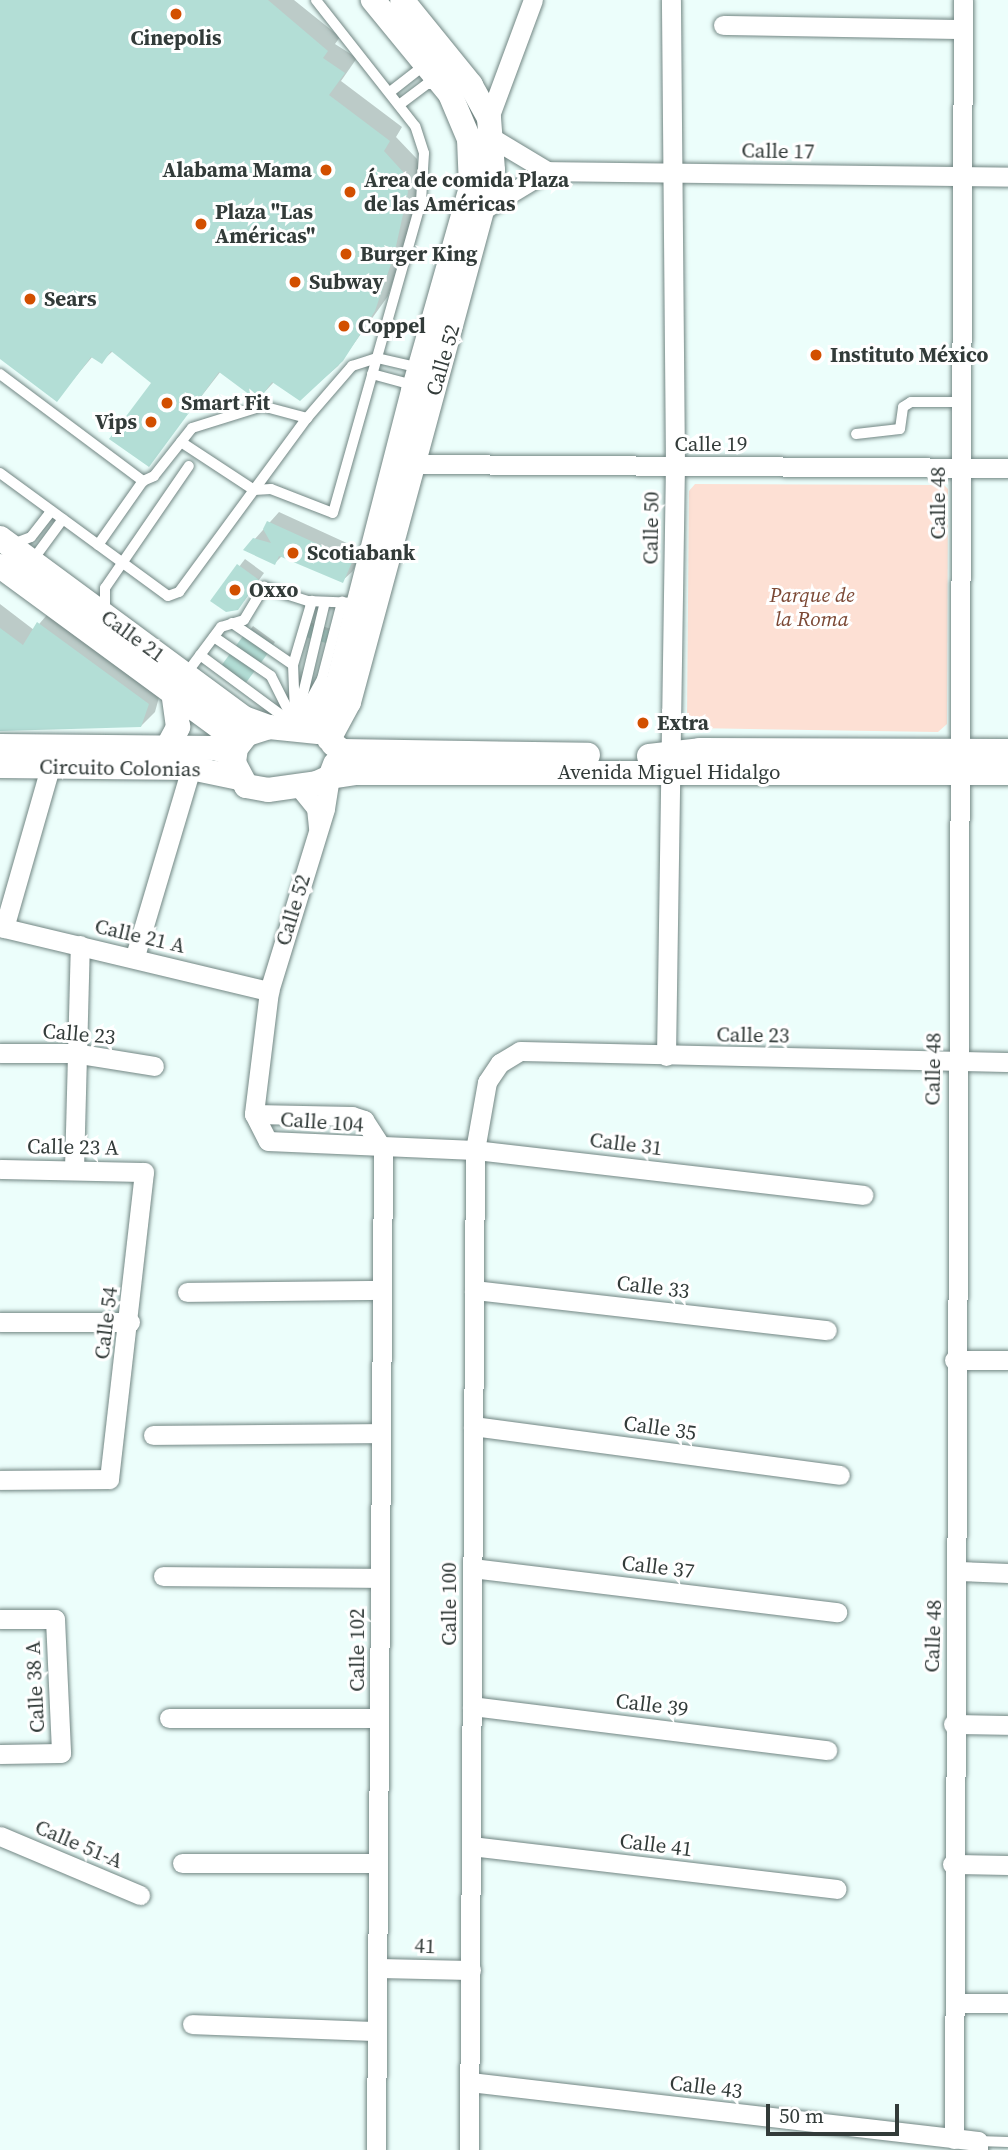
<!DOCTYPE html>
<html>
<head>
<meta charset="utf-8">
<style>
	body { margin:0 }
	#map { position:relative; width:1008px; height:2150px; overflow:hidden; background:#ecfefb; font-family:"Source Serif 4",serif }
	div>[style] { position:absolute }
	[style*='--x'] { left:calc(var(--x)*1px); top:calc(var(--y)*1px); width:calc(var(--w)*1px); rotate:calc(var(--a)*1deg) }
	.green>* { inset:0; background:#fde0d4 }
	.shadow>* { inset:0; background:#0003 }
	.building>* { inset:0; background:#b3ded6 }
	.roads { filter:drop-shadow(0 0 2px #728683) drop-shadow(0 0 2px #728683) }
	.service>* { height:10px; margin:-5px; padding:0 5px; transform-origin:5px; border-radius:5px; background:#fff }
	.minor>* { height:19px; margin:-9.5px; padding:0 9.5px; transform-origin:9.5px; border-radius:9.5px; background:#fff }
	.tertiary>* { height:24px; margin:-12px; padding:0 12px; transform-origin:12px; border-radius:12px; background:#fff }
	.dots>* { width:19px; height:19px; translate:-50% -50%; box-sizing:border-box; border:4px solid #fff; border-radius:50% }
	span { translate:-50% -50%; white-space:nowrap; text-align:center; line-height:1.15; -webkit-text-stroke:6px #fff; paint-order:stroke }
	.poi-label { font-size:21px; color:#323b39; font-weight:700 }
	.right { translate:-100% -50%; text-align:right }
	.left { translate:0 -50%; text-align:left }
	.street-label { font-size:21px; color:#323b39 }
	.park-label { font-size:21px; color:#7b4834; font-style:italic }
	.scale { position:absolute; left:766px; top:2104px; width:133px; height:32px; box-sizing:border-box; border:4px solid #323b39; border-top:0; padding-left:9px; font-size:21px; line-height:24px; white-space:nowrap; color:#323b39; -webkit-text-stroke:5px #fff; paint-order:stroke }
</style>
</head>
<body>
<div id="map">
	<div class="green">
		<i style="clip-path:polygon(695px 484px,944px 485px,948px 489px,947px 724px,938px 732px,693px 728px,687px 720px,689px 491px)"></i>
	</div>
	<div class="shadow">
		<i style="clip-path:polygon(0 0,294px 0,340px 37px,335px 44px,357px 58px,341px 81px,402px 127px,396px 137px,417px 159px,421px 177px,407px 240px,388px 296px,338px 366px,300px 399px,274px 382px,258px 399px,221px 371px,148px 465px,153px 383px,113px 351px,101px 362px,93px 356px,57px 399px,0 357px)"></i>
		<i style="clip-path:polygon(279px 512px,362px 550px,353px 571px,342px 581px,283px 555px,275px 563px,254px 540px)"></i>
		<i style="clip-path:polygon(245px 559px,264px 573px,244px 601px,213px 601px)"></i>
		<i style="clip-path:polygon(0 604px,34px 630px,52px 609px,161px 690px,155px 712px,141px 726px,0 730px)"></i>
		<i style="clip-path:polygon(309px 622px,341px 632px,304px 635px)"></i>
		<i style="clip-path:polygon(253px 626px,275px 642px,245px 683px,221px 670px)"></i>
	</div>
	<div class="building">
		<i style="clip-path:polygon(0 0,268px 0,328px 51px,323px 58px,345px 73px,329px 95px,390px 141px,384px 151px,404px 173px,408px 192px,394px 255px,375px 311px,343px 361px,300px 401px,272px 382px,258px 401px,219px 372px,149px 467px,109px 439px,151px 383px,111px 351px,102px 364px,91px 357px,57px 402px,0 359px)"></i>
		<i style="clip-path:polygon(267px 521px,353px 560px,343px 583px,279px 556px,275px 565px,243px 550px,253px 538px,271px 543px,263px 529px)"></i>
		<i style="clip-path:polygon(237px 564px,259px 580px,238px 610px,226px 612px,210px 601px)"></i>
		<i style="clip-path:polygon(37px 622px,149px 704px,141px 727px,0 731px,0 628px,23px 645px)"></i>
		<i style="clip-path:polygon(305px 624px,340px 634px,336px 646px,302px 636px)"></i>
		<i style="clip-path:polygon(249px 628px,274px 645px,242px 688px,218px 670px)"></i>
	</div>
	<div class="roads">
		<div class="service">
			<i style="--x:390;--y:92;--w:36;--a:-38"></i>
			<i style="--x:418;--y:70;--w:8;--a:-90"></i>
			<i style="--x:399;--y:105;--w:35;--a:-37"></i>
			<i style="--x:427;--y:84;--w:10;--a:0"></i>
			<i style="--x:0;--y:374;--w:179;--a:36.8"></i>
			<i style="--x:372;--y:374;--w:34;--a:15"></i>
			<i style="--x:405;--y:383;--w:11;--a:49"></i>
			<i style="--x:856;--y:434;--w:44;--a:-6.5"></i>
			<i style="--x:900;--y:429;--w:22;--a:-82"></i>
			<i style="--x:903;--y:407;--w:9;--a:-32"></i>
			<i style="--x:911;--y:402;--w:50;--a:0"></i>
			<i style="--x:181;--y:442;--w:87;--a:33.3"></i>
			<i style="--x:254;--y:490;--w:17;--a:-3"></i>
			<i style="--x:271;--y:489;--w:66;--a:21.2"></i>
			<i style="--x:333;--y:513;--w:324;--a:-74.2"></i>
			<i style="--x:421;--y:201;--w:48;--a:-86.4"></i>
			<i style="--x:424;--y:153;--w:28;--a:-108"></i>
			<i style="--x:415;--y:126;--w:160;--a:-128.2"></i>
			<i style="--x:0;--y:473;--w:208;--a:36.2"></i>
			<i style="--x:168;--y:596;--w:12;--a:-20"></i>
			<i style="--x:179;--y:592;--w:216;--a:-53.7"></i>
			<i style="--x:307;--y:418;--w:69;--a:-49.1"></i>
			<i style="--x:352;--y:366;--w:26;--a:-18"></i>
			<i style="--x:377;--y:358;--w:35;--a:13"></i>
			<i style="--x:411;--y:366;--w:8;--a:-23"></i>
			<i style="--x:13;--y:544;--w:19;--a:-21"></i>
			<i style="--x:31;--y:537;--w:33;--a:-52"></i>
			<i style="--x:98;--y:545;--w:78;--a:-54.9"></i>
			<i style="--x:143;--y:481;--w:12;--a:-24"></i>
			<i style="--x:154;--y:476;--w:61;--a:-51.6"></i>
			<i style="--x:192;--y:428;--w:73;--a:-17.4"></i>
			<i style="--x:262;--y:406;--w:47;--a:14.9"></i>
			<i style="--x:32;--y:561;--w:52;--a:-53.6"></i>
			<i style="--x:105;--y:611;--w:23;--a:-90"></i>
			<i style="--x:105;--y:588;--w:148;--a:-55.5"></i>
			<i style="--x:232;--y:623;--w:74;--a:34.5"></i>
			<i style="--x:293;--y:665;--w:67;--a:-73.5"></i>
			<i style="--x:214;--y:637;--w:69;--a:34.4"></i>
			<i style="--x:271;--y:676;--w:56;--a:63.4"></i>
			<i style="--x:200;--y:655;--w:114;--a:36.5"></i>
			<i style="--x:293;--y:665;--w:47;--a:87.6"></i>
			<i style="--x:186;--y:674;--w:59;--a:-53.3"></i>
			<i style="--x:221;--y:627;--w:24;--a:-17"></i>
			<i style="--x:244;--y:620;--w:39;--a:-59"></i>
			<i style="--x:264;--y:587;--w:46;--a:17.7"></i>
			<i style="--x:308;--y:601;--w:49;--a:2.3"></i>
			<i style="--x:298;--y:715;--w:116;--a:-76.6"></i>
			<i style="--x:296;--y:726;--w:54;--a:-61"></i>
			<i style="--x:322;--y:679;--w:80;--a:-75.4"></i>
			<i style="--x:978;--y:2141;--w:30;--a:2"></i>
		</div>
		<div class="minor">
			<i style="--x:723;--y:25;--w:239;--a:1"></i>
			<i style="--x:489;--y:118;--w:126;--a:-69.6"></i>
			<i style="--x:492;--y:138;--w:64;--a:31"></i>
			<i style="--x:547;--y:171;--w:461;--a:0.7"></i>
			<i style="--x:486;--y:208;--w:71;--a:-31.2"></i>
			<i style="--x:414;--y:464;--w:594;--a:0.39"></i>
			<i style="--x:330;--y:777;--w:32;--a:99"></i>
			<i style="--x:325;--y:809;--w:190;--a:107.1"></i>
			<i style="--x:269;--y:991;--w:124;--a:97"></i>
			<i style="--x:254;--y:1114;--w:30;--a:63"></i>
			<i style="--x:268;--y:1141;--w:207;--a:2.5"></i>
			<i style="--x:475;--y:1150;--w:391;--a:6.6"></i>
			<i style="--x:299;--y:787;--w:27;--a:51"></i>
			<i style="--x:316;--y:808;--w:20;--a:84"></i>
			<i style="--x:0;--y:927;--w:277;--a:13.4"></i>
			<i style="--x:4;--y:928;--w:181;--a:-74"></i>
			<i style="--x:135;--y:956;--w:196;--a:-73.4"></i>
			<i style="--x:0;--y:1053;--w:74;--a:0"></i>
			<i style="--x:74;--y:1053;--w:81;--a:9.2"></i>
			<i style="--x:666;--y:1056;--w:590;--a:-89.13"></i>
			<i style="--x:675;--y:466;--w:466;--a:-90.5"></i>
			<i style="--x:254;--y:1114;--w:98;--a:1.2"></i>
			<i style="--x:352;--y:1116;--w:13;--a:18"></i>
			<i style="--x:364;--y:1120;--w:35;--a:57"></i>
			<i style="--x:383;--y:1149;--w:1001;--a:90.4"></i>
			<i style="--x:0;--y:1169;--w:144;--a:1.2"></i>
			<i style="--x:144;--y:1172;--w:309;--a:96.5"></i>
			<i style="--x:109;--y:1479;--w:109;--a:179.5"></i>
			<i style="--x:74;--y:1169;--w:224;--a:-88.5"></i>
			<i style="--x:474;--y:1290;--w:355;--a:6.5"></i>
			<i style="--x:187;--y:1292;--w:195;--a:-0.6"></i>
			<i style="--x:0;--y:1322;--w:130;--a:0"></i>
			<i style="--x:954;--y:1360;--w:54;--a:0"></i>
			<i style="--x:473;--y:1426;--w:370;--a:7.6"></i>
			<i style="--x:153;--y:1435;--w:228;--a:-0.5"></i>
			<i style="--x:472;--y:1568;--w:368;--a:6.9"></i>
			<i style="--x:958;--y:1571;--w:50;--a:2.3"></i>
			<i style="--x:163;--y:1576;--w:217;--a:0.5"></i>
			<i style="--x:0;--y:1619;--w:55;--a:0"></i>
			<i style="--x:55;--y:1619;--w:134;--a:87.4"></i>
			<i style="--x:61;--y:1753;--w:61;--a:179.1"></i>
			<i style="--x:472;--y:1706;--w:358;--a:7.1"></i>
			<i style="--x:169;--y:1718;--w:210;--a:0"></i>
			<i style="--x:953;--y:1724;--w:55;--a:1"></i>
			<i style="--x:0;--y:1836;--w:152;--a:22.9"></i>
			<i style="--x:471;--y:1846;--w:368;--a:6.7"></i>
			<i style="--x:182;--y:1863;--w:196;--a:0"></i>
			<i style="--x:952;--y:1864;--w:56;--a:1"></i>
			<i style="--x:377;--y:1968;--w:94;--a:1.2"></i>
			<i style="--x:955;--y:2003;--w:53;--a:0"></i>
			<i style="--x:192;--y:2024;--w:185;--a:2.2"></i>
			<i style="--x:470;--y:2082;--w:511;--a:6.62"></i>
			<i style="--x:978;--y:2141;--w:9;--a:90"></i>
			<i style="--x:954;--y:2139;--w:2139;--a:-89.76"></i>
			<i style="--x:469;--y:2150;--w:1000;--a:-89.66"></i>
			<i style="--x:475;--y:1150;--w:69;--a:-80"></i>
			<i style="--x:487;--y:1082;--w:23;--a:-56"></i>
			<i style="--x:500;--y:1063;--w:23;--a:-31"></i>
			<i style="--x:520;--y:1051;--w:488;--a:1.3"></i>
		</div>
		<div class="tertiary">
			<i style="--x:0;--y:538;--w:303;--a:36.4"></i>
			<i style="--x:244;--y:718;--w:27;--a:20"></i>
			<i style="--x:269;--y:727;--w:49;--a:5.8"></i>
			<i style="--x:0;--y:566;--w:298;--a:36.3"></i>
			<i style="--x:269;--y:727;--w:23;--a:162"></i>
			<i style="--x:247;--y:734;--w:18;--a:128"></i>
			<i style="--x:236;--y:748;--w:15;--a:98"></i>
			<i style="--x:234;--y:763;--w:26;--a:62"></i>
			<i style="--x:246;--y:786;--w:22;--a:10"></i>
			<i style="--x:268;--y:790;--w:49;--a:-8.1"></i>
			<i style="--x:317;--y:783;--w:14;--a:-25"></i>
			<i style="--x:330;--y:777;--w:14;--a:-69"></i>
			<i style="--x:304;--y:727;--w:13;--a:-27"></i>
			<i style="--x:316;--y:721;--w:44;--a:-59.9"></i>
			<i style="--x:338;--y:683;--w:301;--a:-75.6"></i>
			<i style="--x:413;--y:391;--w:212;--a:-74.1"></i>
			<i style="--x:471;--y:187;--w:48;--a:-92.4"></i>
			<i style="--x:469;--y:139;--w:49;--a:-112.9"></i>
			<i style="--x:450;--y:94;--w:122;--a:-129.3"></i>
			<i style="--x:329;--y:739;--w:42;--a:-61.6"></i>
			<i style="--x:349;--y:702;--w:551;--a:-74.85"></i>
			<i style="--x:493;--y:170;--w:52;--a:-94.4"></i>
			<i style="--x:489;--y:118;--w:38;--a:-119"></i>
			<i style="--x:471;--y:85;--w:109;--a:-129.1"></i>
			<i style="--x:333;--y:744;--w:11;--a:38"></i>
			<i style="--x:342;--y:751;--w:246;--a:0.9"></i>
			<i style="--x:0;--y:746;--w:215;--a:0.5"></i>
			<i style="--x:215;--y:748;--w:20;--a:20"></i>
			<i style="--x:167;--y:748;--w:24;--a:-62"></i>
			<i style="--x:178;--y:727;--w:34;--a:-98"></i>
			<i style="--x:649;--y:756;--w:51;--a:-6.7"></i>
			<i style="--x:700;--y:750;--w:308;--a:0.2"></i>
			<i style="--x:0;--y:766;--w:191;--a:0.6"></i>
			<i style="--x:191;--y:768;--w:49;--a:11.8"></i>
			<i style="--x:330;--y:777;--w:25;--a:-9"></i>
			<i style="--x:355;--y:773;--w:653;--a:0"></i>
		</div>
	</div>
	<div class="dots">
		<i style="left:176px;top:14px;background:#d24f00"></i>
		<i style="left:326px;top:170px;background:#d24f00"></i>
		<i style="left:350px;top:192px;background:#d24f00"></i>
		<i style="left:201px;top:224px;background:#d24f00"></i>
		<i style="left:346px;top:254px;background:#d24f00"></i>
		<i style="left:295px;top:282px;background:#d24f00"></i>
		<i style="left:30px;top:299px;background:#d24f00"></i>
		<i style="left:344px;top:326px;background:#d24f00"></i>
		<i style="left:816px;top:355px;background:#d24f00"></i>
		<i style="left:167px;top:403px;background:#d24f00"></i>
		<i style="left:151px;top:422px;background:#d24f00"></i>
		<i style="left:293px;top:553px;background:#d24f00"></i>
		<i style="left:235px;top:590px;background:#d24f00"></i>
		<i style="left:643px;top:723px;background:#d24f00"></i>
	</div>
	<div class="poi-label">
		<span style="left:176px;top:38px">Cinepolis</span>
		<span class="right" style="left:312px;top:170px">Alabama Mama</span>
		<span class="left" style="left:364px;top:192px">Área de comida Plaza<br>de las Américas</span>
		<span class="left" style="left:215px;top:224px">Plaza "Las<br>Américas"</span>
		<span class="left" style="left:360px;top:254px">Burger King</span>
		<span class="left" style="left:309px;top:282px">Subway</span>
		<span class="left" style="left:44px;top:299px">Sears</span>
		<span class="left" style="left:358px;top:326px">Coppel</span>
		<span class="left" style="left:830px;top:355px">Instituto México</span>
		<span class="left" style="left:181px;top:403px">Smart Fit</span>
		<span class="right" style="left:137px;top:422px">Vips</span>
		<span class="left" style="left:307px;top:553px">Scotiabank</span>
		<span class="left" style="left:249px;top:590px">Oxxo</span>
		<span class="left" style="left:657px;top:723px">Extra</span>
	</div>
	<div class="street-label">
		<span style="left:778px;top:151px;rotate:1deg">Calle 17</span>
		<span style="left:443px;top:360px;rotate:-74deg">Calle 52</span>
		<span style="left:711px;top:444px">Calle 19</span>
		<span style="left:938px;top:503px;rotate:-90deg">Calle 48</span>
		<span style="left:651px;top:528px;rotate:-89deg">Calle 50</span>
		<span style="left:133px;top:636px;rotate:36deg">Calle 21</span>
		<span style="left:120px;top:768px;rotate:1deg">Circuito Colonias</span>
		<span style="left:669px;top:772px">Avenida Miguel Hidalgo</span>
		<span style="left:293px;top:910px;rotate:-73deg">Calle 52</span>
		<span style="left:140px;top:936px;rotate:13deg">Calle 21 A</span>
		<span style="left:79px;top:1034px;rotate:5deg">Calle 23</span>
		<span style="left:753px;top:1035px;rotate:1deg">Calle 23</span>
		<span style="left:933px;top:1069px;rotate:-89deg">Calle 48</span>
		<span style="left:322px;top:1122px;rotate:4deg">Calle 104</span>
		<span style="left:626px;top:1144px;rotate:7deg">Calle 31</span>
		<span style="left:73px;top:1147px;rotate:1deg">Calle 23 A</span>
		<span style="left:653px;top:1287px;rotate:7deg">Calle 33</span>
		<span style="left:106px;top:1323px;rotate:-83deg">Calle 54</span>
		<span style="left:660px;top:1428px;rotate:8deg">Calle 35</span>
		<span style="left:658px;top:1567px;rotate:7deg">Calle 37</span>
		<span style="left:449px;top:1604px;rotate:-90deg">Calle 100</span>
		<span style="left:933px;top:1636px;rotate:-88deg">Calle 48</span>
		<span style="left:357px;top:1650px;rotate:-90deg">Calle 102</span>
		<span style="left:35px;top:1687px;rotate:-93deg">Calle 38 A</span>
		<span style="left:652px;top:1705px;rotate:7deg">Calle 39</span>
		<span style="left:79px;top:1844px;rotate:23deg">Calle 51-A</span>
		<span style="left:656px;top:1845px;rotate:7deg">Calle 41</span>
		<span style="left:425px;top:1946px;rotate:2deg">41</span>
		<span style="left:706px;top:2087px;rotate:7deg">Calle 43</span>
	</div>
	<div class="park-label">
		<span style="left:812px;top:607px">Parque de<br>la Roma</span>
	</div>
	<div class="scale">50 m</div>
</div>
</body>
</html>
